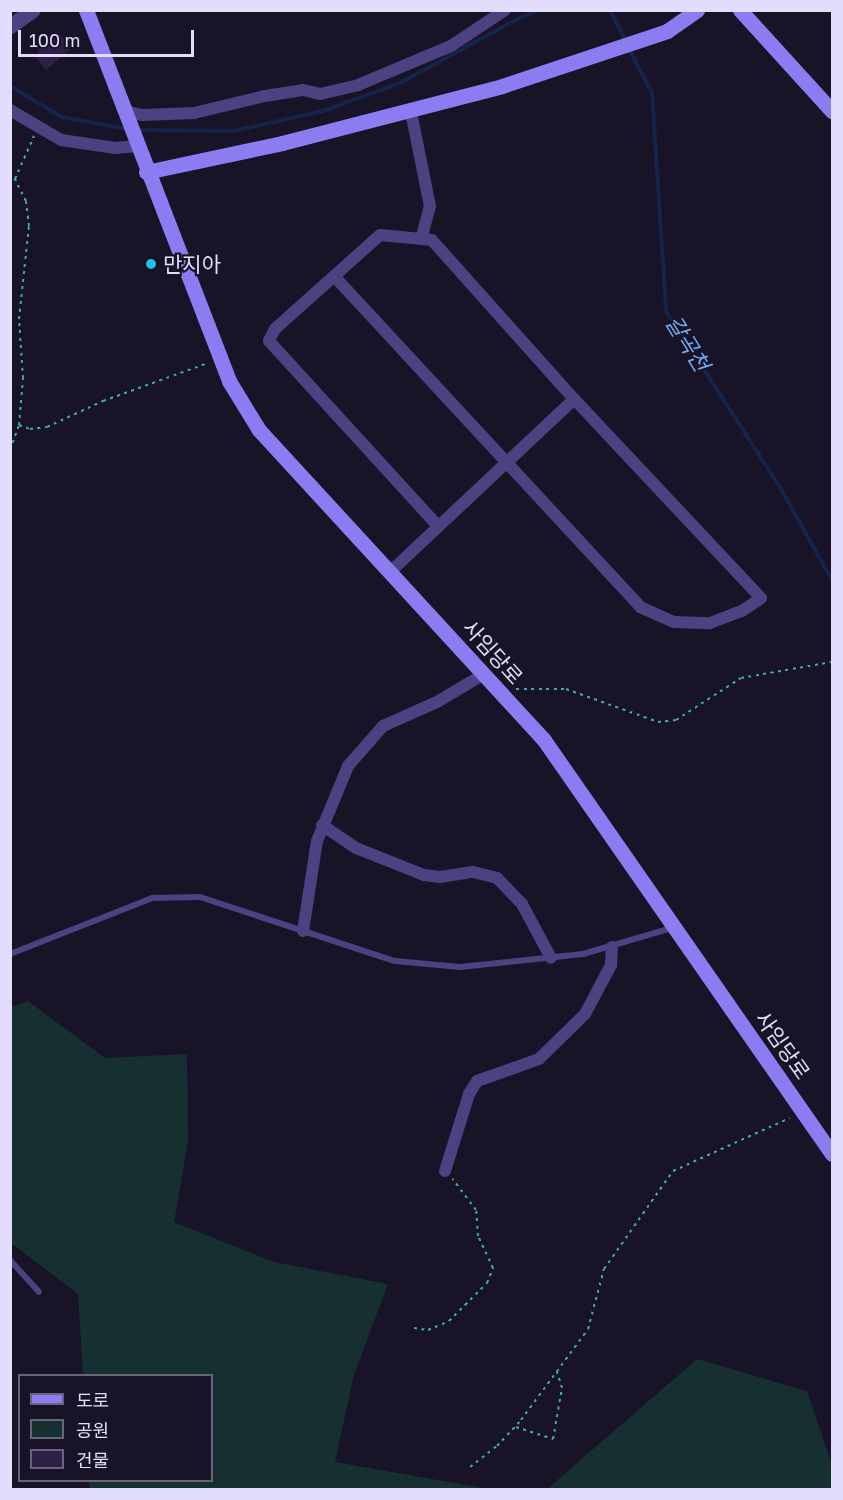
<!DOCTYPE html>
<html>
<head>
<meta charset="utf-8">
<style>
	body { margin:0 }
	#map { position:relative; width:843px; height:1500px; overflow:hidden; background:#181327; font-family:"Golos Text","Noto Sans KR",sans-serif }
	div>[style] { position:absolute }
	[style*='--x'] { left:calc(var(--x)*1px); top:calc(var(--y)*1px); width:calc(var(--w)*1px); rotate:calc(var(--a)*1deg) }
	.green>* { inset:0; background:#162f31 }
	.stream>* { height:4px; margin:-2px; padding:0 2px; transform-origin:2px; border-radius:2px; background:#14244a }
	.building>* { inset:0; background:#2c2046 }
	.path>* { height:2px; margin-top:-1px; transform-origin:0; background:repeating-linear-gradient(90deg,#3cabaf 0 3px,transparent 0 7.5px) }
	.service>* { height:6px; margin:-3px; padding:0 3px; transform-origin:3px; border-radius:3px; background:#4b4281 }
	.minor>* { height:12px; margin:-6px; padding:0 6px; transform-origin:6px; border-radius:6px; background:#4b4281 }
	.tertiary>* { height:15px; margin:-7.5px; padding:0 7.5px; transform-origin:7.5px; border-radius:7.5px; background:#4b4281 }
	.secondary>* { height:15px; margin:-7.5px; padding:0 7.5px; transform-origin:7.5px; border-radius:7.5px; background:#8b7cf2 }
	.dots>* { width:16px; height:16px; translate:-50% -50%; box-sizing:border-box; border:3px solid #181327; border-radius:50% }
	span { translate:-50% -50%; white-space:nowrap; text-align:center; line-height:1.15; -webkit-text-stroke:4.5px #181327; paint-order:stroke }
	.poi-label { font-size:21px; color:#e3dcfc }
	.left { translate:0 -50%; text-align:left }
	.street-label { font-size:21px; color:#e3dcfc }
	.water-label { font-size:22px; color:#74acf2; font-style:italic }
	.frame { position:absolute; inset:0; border:12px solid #e3dcfc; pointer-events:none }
	.legend { position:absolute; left:18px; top:1374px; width:195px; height:108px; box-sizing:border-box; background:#181327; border:2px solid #69637c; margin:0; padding:8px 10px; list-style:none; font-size:18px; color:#e3dcfc }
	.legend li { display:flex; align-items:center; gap:12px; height:30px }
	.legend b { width:30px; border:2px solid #69637c }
	.scale { position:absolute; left:18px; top:30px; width:176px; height:27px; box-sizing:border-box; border:3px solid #e3dcfc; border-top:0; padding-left:8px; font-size:18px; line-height:21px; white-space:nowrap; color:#e3dcfc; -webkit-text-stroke:4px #181327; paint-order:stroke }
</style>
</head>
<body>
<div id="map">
	<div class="green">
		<i style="clip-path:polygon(28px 1001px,105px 1058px,187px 1054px,188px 1141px,174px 1222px,274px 1262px,388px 1284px,354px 1375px,335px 1462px,489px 1489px,90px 1489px,89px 1481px,212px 1480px,212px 1376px,83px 1375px,78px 1294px,11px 1243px,11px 1007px)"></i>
		<i style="clip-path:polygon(697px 1359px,807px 1391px,832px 1465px,832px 1489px,547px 1489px)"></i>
	</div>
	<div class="stream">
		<i style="--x:610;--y:10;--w:36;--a:63"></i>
		<i style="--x:629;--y:49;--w:50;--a:62.4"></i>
		<i style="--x:652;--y:93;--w:218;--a:86.3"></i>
		<i style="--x:666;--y:311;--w:212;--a:57.1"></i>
		<i style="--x:781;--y:489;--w:104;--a:60.7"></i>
		<i style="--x:10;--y:86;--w:61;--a:30.8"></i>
		<i style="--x:62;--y:117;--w:65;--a:10.6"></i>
		<i style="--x:136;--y:130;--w:97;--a:0.6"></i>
		<i style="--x:233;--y:131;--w:92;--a:-12.5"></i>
		<i style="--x:323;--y:111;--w:82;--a:-20"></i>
		<i style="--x:400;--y:83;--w:136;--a:-28.6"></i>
		<i style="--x:519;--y:18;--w:22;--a:-21"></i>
	</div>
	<div class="building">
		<i style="clip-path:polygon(57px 31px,72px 48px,46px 70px,37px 59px,38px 48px)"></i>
	</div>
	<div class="path">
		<i style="--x:19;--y:425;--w:47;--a:-85.1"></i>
		<i style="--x:23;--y:378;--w:59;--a:-93.9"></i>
		<i style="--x:19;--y:319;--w:94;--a:-83.9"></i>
		<i style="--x:29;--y:226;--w:25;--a:-97"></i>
		<i style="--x:26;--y:201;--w:25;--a:-117"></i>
		<i style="--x:15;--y:179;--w:47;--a:-66.2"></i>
		<i style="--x:10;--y:450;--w:27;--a:-70"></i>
		<i style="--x:19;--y:425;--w:12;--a:20"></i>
		<i style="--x:30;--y:429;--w:17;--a:-7"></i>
		<i style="--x:47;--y:427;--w:62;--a:-24.9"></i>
		<i style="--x:103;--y:401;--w:112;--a:-19.9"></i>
		<i style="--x:10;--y:557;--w:32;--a:90"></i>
		<i style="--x:516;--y:689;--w:50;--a:0"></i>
		<i style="--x:566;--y:689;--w:98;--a:19.7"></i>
		<i style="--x:658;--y:722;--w:18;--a:-6"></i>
		<i style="--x:676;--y:720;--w:77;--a:-32.9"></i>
		<i style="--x:741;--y:678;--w:92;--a:-10"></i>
		<i style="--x:414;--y:1328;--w:14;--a:8"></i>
		<i style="--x:428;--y:1330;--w:23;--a:-23"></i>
		<i style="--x:449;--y:1321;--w:54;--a:-45"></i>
		<i style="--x:487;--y:1283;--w:16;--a:-68"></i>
		<i style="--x:493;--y:1268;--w:35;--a:-115"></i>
		<i style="--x:478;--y:1236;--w:26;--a:-94"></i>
		<i style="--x:476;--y:1210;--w:39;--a:-127"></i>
		<i style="--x:516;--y:1427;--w:39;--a:18"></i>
		<i style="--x:553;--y:1439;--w:52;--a:-80"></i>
		<i style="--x:562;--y:1388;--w:17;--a:-107"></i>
		<i style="--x:470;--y:1467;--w:34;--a:-38"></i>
		<i style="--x:497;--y:1446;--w:35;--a:-47"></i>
		<i style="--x:521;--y:1420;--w:113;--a:-53.6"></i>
		<i style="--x:588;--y:1329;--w:62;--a:-75.1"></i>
		<i style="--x:604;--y:1269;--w:120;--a:-54.9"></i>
		<i style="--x:673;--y:1171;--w:128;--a:-24.4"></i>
	</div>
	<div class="service">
		<i style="--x:10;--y:954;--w:153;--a:-21.5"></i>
		<i style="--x:152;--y:898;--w:48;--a:-1.2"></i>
		<i style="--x:200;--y:897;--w:205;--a:18.2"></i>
		<i style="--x:395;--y:961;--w:65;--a:5.3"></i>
		<i style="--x:460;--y:967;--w:124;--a:-6"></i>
		<i style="--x:583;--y:954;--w:93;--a:-16.3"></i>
		<i style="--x:10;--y:1260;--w:43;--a:47.8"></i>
	</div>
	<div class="minor">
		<i style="--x:10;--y:110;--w:59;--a:30.5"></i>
		<i style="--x:61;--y:140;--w:55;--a:8.4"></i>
		<i style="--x:115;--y:148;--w:22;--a:-5"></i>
		<i style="--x:125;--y:111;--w:18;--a:13"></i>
		<i style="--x:143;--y:115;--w:51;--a:-2.2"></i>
		<i style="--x:194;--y:113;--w:73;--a:-13.5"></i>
		<i style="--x:265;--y:96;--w:38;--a:-9"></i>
		<i style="--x:303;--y:90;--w:17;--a:13"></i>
		<i style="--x:320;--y:94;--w:39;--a:-13"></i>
		<i style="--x:358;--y:85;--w:101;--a:-22.8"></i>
		<i style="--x:451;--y:46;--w:65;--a:-33.7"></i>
		<i style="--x:411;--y:112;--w:96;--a:78.6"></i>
		<i style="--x:430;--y:206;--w:34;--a:105"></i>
		<i style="--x:334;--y:276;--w:451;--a:47.2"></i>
		<i style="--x:640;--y:607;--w:37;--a:24"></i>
		<i style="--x:674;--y:622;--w:36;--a:2"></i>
		<i style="--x:710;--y:623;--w:34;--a:-21"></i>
		<i style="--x:742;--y:611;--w:23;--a:-34"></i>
		<i style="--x:761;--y:598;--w:273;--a:-133.2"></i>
		<i style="--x:574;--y:399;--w:213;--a:-131.8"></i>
		<i style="--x:432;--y:240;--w:52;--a:-174.5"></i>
		<i style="--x:380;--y:235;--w:141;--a:138.2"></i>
		<i style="--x:275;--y:329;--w:13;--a:117"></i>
		<i style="--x:269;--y:341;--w:251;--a:47.6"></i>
		<i style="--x:390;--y:572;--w:253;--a:-43.2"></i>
		<i style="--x:322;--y:825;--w:41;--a:34.1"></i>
		<i style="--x:356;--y:848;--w:73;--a:21.7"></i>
		<i style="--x:424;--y:875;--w:16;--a:7"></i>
		<i style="--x:440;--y:877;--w:33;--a:-9"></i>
		<i style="--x:473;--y:872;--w:25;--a:14"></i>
		<i style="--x:497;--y:878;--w:36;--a:46"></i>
		<i style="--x:522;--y:904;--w:61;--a:61.8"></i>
		<i style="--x:303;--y:931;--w:91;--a:-81.2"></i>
		<i style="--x:317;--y:841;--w:81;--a:-67.5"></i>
		<i style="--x:348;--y:766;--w:53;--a:-48.8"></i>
		<i style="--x:383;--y:726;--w:59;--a:-24"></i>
		<i style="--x:437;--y:702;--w:55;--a:-30.8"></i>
		<i style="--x:445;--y:1171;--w:81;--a:-72.7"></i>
		<i style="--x:469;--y:1094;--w:15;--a:-58"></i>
		<i style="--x:477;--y:1081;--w:66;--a:-19.5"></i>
		<i style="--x:539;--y:1059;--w:64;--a:-44.4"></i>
		<i style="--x:585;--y:1014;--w:55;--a:-62"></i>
		<i style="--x:611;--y:965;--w:18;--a:-87"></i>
	</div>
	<div class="tertiary">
		<i style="--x:10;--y:26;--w:28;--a:-35"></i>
	</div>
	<div class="secondary">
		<i style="--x:86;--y:10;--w:398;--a:68.9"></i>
		<i style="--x:229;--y:381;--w:57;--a:58.5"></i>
		<i style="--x:259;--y:430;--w:421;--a:47.4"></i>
		<i style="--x:544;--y:740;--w:504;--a:55.18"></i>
		<i style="--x:740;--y:10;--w:137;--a:47.7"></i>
		<i style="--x:146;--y:172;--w:139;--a:-12"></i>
		<i style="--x:282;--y:143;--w:227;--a:-14.5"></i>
		<i style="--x:502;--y:86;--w:174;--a:-18.4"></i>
		<i style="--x:667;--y:31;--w:37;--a:-35"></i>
	</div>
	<div class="dots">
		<i style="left:151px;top:264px;background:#1bc1e9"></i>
	</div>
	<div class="poi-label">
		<span class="left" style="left:163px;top:264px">만지아</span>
	</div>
	<div class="street-label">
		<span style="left:493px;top:652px;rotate:48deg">사임당로</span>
		<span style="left:783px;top:1045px;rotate:55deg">사임당로</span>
	</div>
	<div class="water-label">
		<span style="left:688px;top:343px;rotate:58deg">갈곡천</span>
	</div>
	<div class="frame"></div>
	<ul class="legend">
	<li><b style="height:8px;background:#8b7cf2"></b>도로</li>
	<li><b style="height:16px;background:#162f31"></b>공원</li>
	<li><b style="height:16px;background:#2c2046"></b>건물</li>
	</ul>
	<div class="scale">100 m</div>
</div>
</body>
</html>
